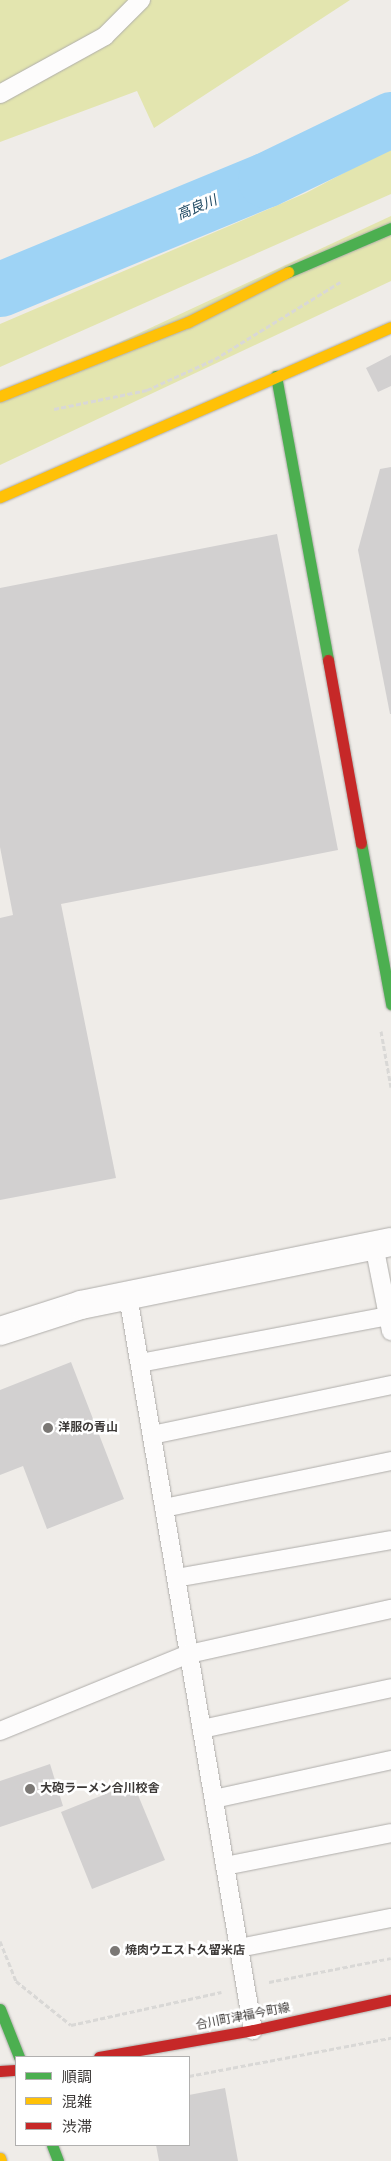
<!DOCTYPE html>
<html>
<head>
<meta charset="utf-8">
<style>
	body { margin:0 }
	#map { position:relative; width:391px; height:2161px; overflow:hidden; background:#efece8; font-family:"Fira Sans","Noto Sans JP",sans-serif }
	div>[style] { position:absolute }
	[style*='--x'] { left:calc(var(--x)*1px); top:calc(var(--y)*1px); width:calc(var(--w)*1px); rotate:calc(var(--a)*1deg) }
	.green>* { inset:0; background:#e3e5af }
	.river>* { height:55px; margin:-27.5px; padding:0 27.5px; transform-origin:27.5px; border-radius:27.5px; background:#9ed3f5 }
	.building>* { inset:0; background:#d2d0d0 }
	.path>* { height:3px; margin-top:-1.5px; transform-origin:0; background:repeating-linear-gradient(90deg,#d9d8d6 0 5px,transparent 0 7.5px) }
	.roads { filter:drop-shadow(0 0 1px #afadaa) drop-shadow(0 0 1px #afadaa) }
	.lane>* { height:18px; margin:-9px; padding:0 9px; transform-origin:9px; border-radius:9px; background:#fdfcfc }
	.street>* { height:28px; margin:-14px; padding:0 14px; transform-origin:14px; border-radius:14px; background:#fdfcfc }
	.fast>* { height:11px; margin:-5.5px; padding:0 5.5px; transform-origin:5.5px; border-radius:5.5px; background:#4caf50 }
	.slow>* { height:11px; margin:-5.5px; padding:0 5.5px; transform-origin:5.5px; border-radius:5.5px; background:#ffc107 }
	.jam>* { height:11px; margin:-5.5px; padding:0 5.5px; transform-origin:5.5px; border-radius:5.5px; background:#c62828 }
	.dots>* { width:14px; height:14px; translate:-50% -50%; box-sizing:border-box; border:2px solid #fff; border-radius:50% }
	span { translate:-50% -50%; white-space:nowrap; text-align:center; line-height:1.15; -webkit-text-stroke:5px #fff; paint-order:stroke }
	.poi-label { font-size:12px; color:#3c3937; font-weight:700 }
	.left { translate:0 -50%; text-align:left }
	.street-label { font-size:12px; color:#3c3937 }
	.water-label { font-size:14px; color:#224c65; font-style:italic }
	.legend { position:absolute; left:15px; top:2056px; width:175px; height:90px; box-sizing:border-box; background:#fff; border:1px solid #b1b0af; margin:0; padding:6px 9px; list-style:none; font-size:15px; color:#3c3937 }
	.legend li { display:flex; align-items:center; gap:10px; height:25px }
	.legend b { width:25px; border:1px solid #b1b0af }
</style>
</head>
<body>
<div id="map">
	<div class="green">
		<i style="clip-path:polygon(0 0,350px 0,154px 128px,137px 91px,0 142px)"></i>
		<i style="clip-path:polygon(391px 148px,391px 194px,0 367px,0 324px,306px 193px)"></i>
		<i style="clip-path:polygon(391px 216px,391px 281px,0 465px,0 398px)"></i>
	</div>
	<div class="river">
		<i style="--x:0;--y:289;--w:287;--a:-22.4"></i>
		<i style="--x:265;--y:180;--w:140;--a:-25.8"></i>
	</div>
	<div class="building">
		<i style="clip-path:polygon(391px 355px,391px 386px,378px 392px,366px 368px)"></i>
		<i style="clip-path:polygon(391px 467px,391px 714px,390px 714px,358px 550px,380px 469px)"></i>
		<i style="clip-path:polygon(277px 534px,338px 850px,61px 904px,116px 1178px,0 1200px,0 918px,13px 915px,0 847px,0 588px)"></i>
		<i style="clip-path:polygon(71px 1362px,124px 1499px,47px 1529px,23px 1466px,0 1475px,0 1390px)"></i>
		<i style="clip-path:polygon(50px 1764px,63px 1806px,0 1827px,0 1781px)"></i>
		<i style="clip-path:polygon(133px 1783px,165px 1860px,92px 1889px,61px 1812px)"></i>
		<i style="clip-path:polygon(225px 2088px,238px 2161px,159px 2161px,156px 2145px,189px 2145px,189px 2095px)"></i>
	</div>
	<div class="path">
		<i style="--x:54;--y:409;--w:95;--a:-11.5"></i>
		<i style="--x:147;--y:390;--w:75;--a:-24.5"></i>
		<i style="--x:215;--y:359;--w:147;--a:-31.6"></i>
		<i style="--x:381;--y:1031;--w:57;--a:79.9"></i>
		<i style="--x:0;--y:1941;--w:43;--a:68.2"></i>
		<i style="--x:16;--y:1981;--w:70;--a:38.7"></i>
		<i style="--x:71;--y:2025;--w:154;--a:-12.4"></i>
		<i style="--x:269;--y:1982;--w:124;--a:-11.1"></i>
		<i style="--x:189;--y:2076;--w:206;--a:-10.7"></i>
	</div>
	<div class="roads">
		<div class="lane">
			<i style="--x:0;--y:94;--w:120;--a:-28.9"></i>
			<i style="--x:105;--y:36;--w:51;--a:-45"></i>
			<i style="--x:374;--y:1245;--w:88;--a:78.8"></i>
			<i style="--x:128;--y:1296;--w:745;--a:80.34"></i>
			<i style="--x:140;--y:1363;--w:252;--a:-10.7"></i>
			<i style="--x:152;--y:1435;--w:244;--a:-11.8"></i>
			<i style="--x:164;--y:1508;--w:232;--a:-11.7"></i>
			<i style="--x:176;--y:1578;--w:218;--a:-10"></i>
			<i style="--x:202;--y:1729;--w:193;--a:-12.2"></i>
			<i style="--x:0;--y:1731;--w:204;--a:-22.2"></i>
			<i style="--x:189;--y:1654;--w:207;--a:-12.6"></i>
			<i style="--x:214;--y:1799;--w:181;--a:-12.4"></i>
			<i style="--x:225;--y:1866;--w:169;--a:-11.2"></i>
			<i style="--x:239;--y:1948;--w:155;--a:-11.2"></i>
		</div>
		<div class="street">
			<i style="--x:0;--y:1331;--w:85;--a:-17.8"></i>
			<i style="--x:81;--y:1305;--w:316;--a:-11.5"></i>
		</div>
		<div class="fast">
			<i style="--x:288;--y:272;--w:112;--a:-23.1"></i>
			<i style="--x:276;--y:376;--w:289;--a:79.6"></i>
			<i style="--x:361;--y:843;--w:164;--a:79.4"></i>
			<i style="--x:0;--y:2009;--w:52;--a:68.4"></i>
			<i style="--x:52;--y:2145;--w:17;--a:69"></i>
		</div>
		<div class="slow">
			<i style="--x:0;--y:396;--w:202;--a:-21.5"></i>
			<i style="--x:188;--y:322;--w:112;--a:-26.6"></i>
			<i style="--x:0;--y:497;--w:426;--a:-23.5"></i>
			<i style="--x:0;--y:2158;--w:3;--a:72"></i>
		</div>
		<div class="jam">
			<i style="--x:328;--y:660;--w:186;--a:79.8"></i>
			<i style="--x:99;--y:2057;--w:156;--a:-9.9"></i>
			<i style="--x:253;--y:2030;--w:141;--a:-12.3"></i>
			<i style="--x:0;--y:2071;--w:16;--a:-4"></i>
		</div>
	</div>
	<div class="dots">
		<i style="left:48px;top:1428px;background:#7b7875"></i>
		<i style="left:30px;top:1789px;background:#7b7875"></i>
		<i style="left:115px;top:1951px;background:#7b7875"></i>
	</div>
	<div class="poi-label">
		<span class="left" style="left:58px;top:1428px">洋服の青山</span>
		<span class="left" style="left:40px;top:1789px">大砲ラーメン合川校舎</span>
		<span class="left" style="left:125px;top:1951px">焼肉ウエスト久留米店</span>
	</div>
	<div class="street-label">
		<span style="left:243px;top:2017px;rotate:-11deg">合川町津福今町線</span>
	</div>
	<div class="water-label">
		<span style="left:197px;top:208px;rotate:-23deg">高良川</span>
	</div>
	<ul class="legend">
	<li><b style="height:6px;background:#4caf50"></b>順調</li>
	<li><b style="height:6px;background:#ffc107"></b>混雑</li>
	<li><b style="height:6px;background:#c62828"></b>渋滞</li>
	</ul>
</div>
</body>
</html>
